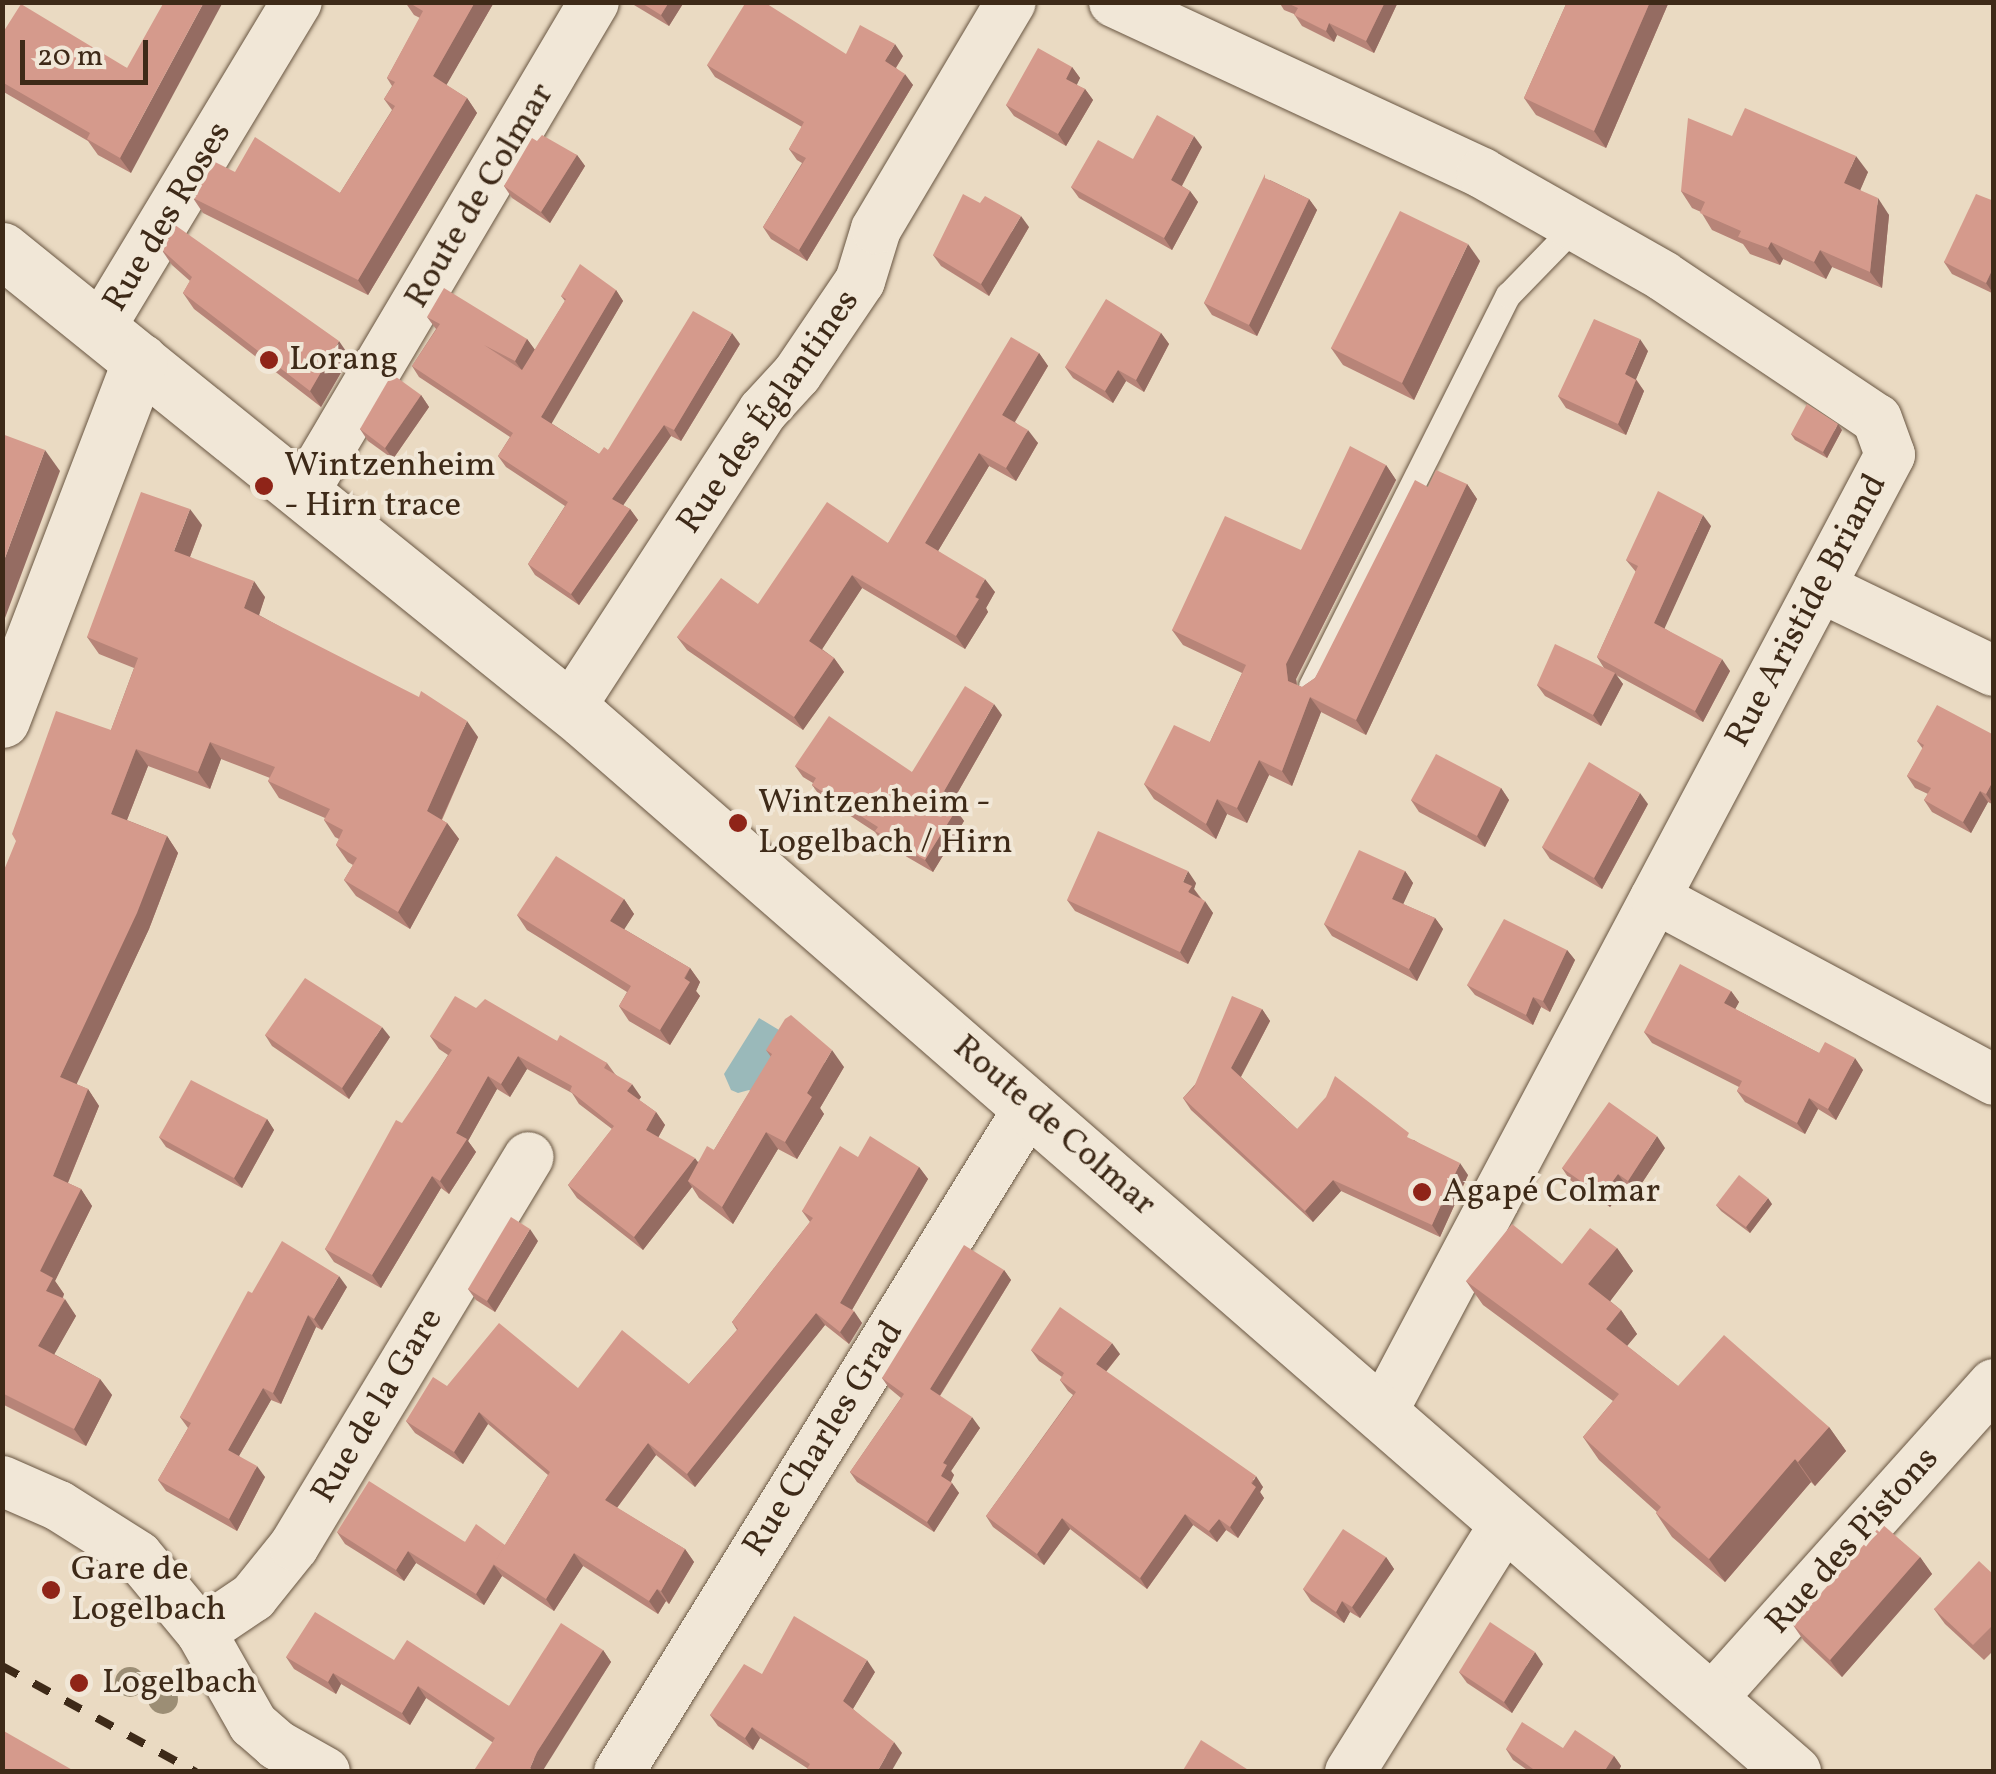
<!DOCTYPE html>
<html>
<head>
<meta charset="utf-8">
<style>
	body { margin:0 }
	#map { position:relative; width:1996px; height:1774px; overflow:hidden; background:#eadac2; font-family:Vollkorn,serif }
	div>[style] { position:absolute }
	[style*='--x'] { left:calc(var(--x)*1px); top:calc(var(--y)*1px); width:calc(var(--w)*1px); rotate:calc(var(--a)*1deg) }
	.water>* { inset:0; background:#9ab9ba }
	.roads { filter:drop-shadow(0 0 2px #695642) drop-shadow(0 0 2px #695642) }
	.lane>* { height:25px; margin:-12.5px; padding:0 12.5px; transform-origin:12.5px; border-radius:12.5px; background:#f1e7d7 }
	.street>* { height:50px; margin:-25px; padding:0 25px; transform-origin:25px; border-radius:25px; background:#f1e7d7 }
	.secondary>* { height:55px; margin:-27.5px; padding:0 27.5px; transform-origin:27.5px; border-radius:27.5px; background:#f1e7d7 }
	.rail>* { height:8px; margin-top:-4px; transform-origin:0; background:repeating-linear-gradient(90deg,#3e2a18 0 18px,transparent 0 36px) }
	.trees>* { width:30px; height:30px; margin:-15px; border-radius:50%; background:#9c8e75 }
	.wall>* { inset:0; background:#b78478 }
	.shaded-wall>* { inset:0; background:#956c62 }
	.building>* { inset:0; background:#d59a8c }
	.dots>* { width:28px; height:28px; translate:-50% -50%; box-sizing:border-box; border:5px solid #f1e7d7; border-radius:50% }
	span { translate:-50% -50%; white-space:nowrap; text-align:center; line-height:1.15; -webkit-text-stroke:8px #f1e7d7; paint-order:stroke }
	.street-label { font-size:35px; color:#3e2a18 }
	.poi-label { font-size:35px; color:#3e2a18 }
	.left { translate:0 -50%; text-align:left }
	.frame { position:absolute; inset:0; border:5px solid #3e2a18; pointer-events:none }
	.scale { position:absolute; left:20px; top:40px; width:128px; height:45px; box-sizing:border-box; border:5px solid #3e2a18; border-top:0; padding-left:12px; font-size:30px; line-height:35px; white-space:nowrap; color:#3e2a18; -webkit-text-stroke:8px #f1e7d7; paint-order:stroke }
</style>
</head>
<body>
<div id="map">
	<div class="water">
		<i style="clip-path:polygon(759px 1018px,789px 1036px,754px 1093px,749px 1090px,738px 1093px,731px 1090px,724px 1074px)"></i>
	</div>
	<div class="roads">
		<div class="lane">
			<i style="--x:1311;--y:686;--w:438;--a:-63.3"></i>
			<i style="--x:1508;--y:295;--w:96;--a:-45.8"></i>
		</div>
		<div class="street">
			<i style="--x:1114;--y:2;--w:406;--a:24.9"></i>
			<i style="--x:1482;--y:173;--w:208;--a:29.6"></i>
			<i style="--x:1663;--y:276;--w:257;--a:33.8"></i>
			<i style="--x:1877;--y:419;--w:38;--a:70"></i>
			<i style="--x:1890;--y:455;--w:1082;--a:117.94"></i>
			<i style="--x:100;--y:328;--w:381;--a:-58.9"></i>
			<i style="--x:304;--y:492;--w:569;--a:-59.38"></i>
			<i style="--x:1820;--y:587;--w:193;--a:25.8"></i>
			<i style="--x:570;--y:708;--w:354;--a:-57"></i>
			<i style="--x:763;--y:411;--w:50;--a:-47.4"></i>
			<i style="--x:797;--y:374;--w:112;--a:-55.9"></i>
			<i style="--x:860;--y:281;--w:54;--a:-72.9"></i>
			<i style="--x:876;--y:229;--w:264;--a:-59.3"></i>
			<i style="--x:1655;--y:898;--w:385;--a:28.2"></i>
			<i style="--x:2;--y:1481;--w:62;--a:23.7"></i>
			<i style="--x:59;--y:1506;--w:93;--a:32.3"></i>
			<i style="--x:138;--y:1556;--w:99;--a:50.3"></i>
			<i style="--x:201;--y:1632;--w:106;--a:60.5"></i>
			<i style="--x:253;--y:1724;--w:32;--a:41"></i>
			<i style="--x:277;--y:1745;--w:55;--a:29.4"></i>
			<i style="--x:201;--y:1632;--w:63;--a:-33.9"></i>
			<i style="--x:253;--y:1597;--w:65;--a:-51.2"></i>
			<i style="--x:294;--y:1546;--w:454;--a:-58.9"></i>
			<i style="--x:1712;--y:1698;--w:422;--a:-48.1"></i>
			<i style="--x:619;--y:1772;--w:783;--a:-58.32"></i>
			<i style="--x:1350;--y:1772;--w:295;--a:-58"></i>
		</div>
		<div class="secondary">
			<i style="--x:2;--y:250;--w:748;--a:38.92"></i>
			<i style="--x:584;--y:720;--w:1603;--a:41.03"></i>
			<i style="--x:2;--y:720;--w:385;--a:-69"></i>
		</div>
	</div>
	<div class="rail">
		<i style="--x:2;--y:1666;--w:221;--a:28.7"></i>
	</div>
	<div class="trees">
		<i style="left:130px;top:1682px"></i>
		<i style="left:163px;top:1699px"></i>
	</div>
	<div class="wall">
		<i style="clip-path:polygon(405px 2px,492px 2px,493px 4px,446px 85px,467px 98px,477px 113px,368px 295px,203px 213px,193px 198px,235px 172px,340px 193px,392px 110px,384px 99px,392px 86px,387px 78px,420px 18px,414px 15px)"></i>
		<i style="clip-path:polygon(629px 2px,684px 2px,669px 26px)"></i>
		<i style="clip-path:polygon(1279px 2px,1398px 2px,1374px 53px,1337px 35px,1334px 42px,1302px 26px,1294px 14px,1284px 10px)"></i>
		<i style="clip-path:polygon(1567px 2px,1667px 2px,1668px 4px,1606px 148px,1536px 115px,1524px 98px)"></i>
		<i style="clip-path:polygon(2px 34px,127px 68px,131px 173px,98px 155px,88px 141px,2px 91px)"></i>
		<i style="clip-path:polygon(846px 54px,903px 56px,896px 68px,913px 85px,807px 261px,771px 239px,763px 227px,802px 163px,797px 160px,789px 149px,802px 127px,715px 77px,707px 65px)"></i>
		<i style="clip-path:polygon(1072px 67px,1080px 78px,1076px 85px,1085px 89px,1093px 100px,1066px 146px,1014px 116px,1006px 105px)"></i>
		<i style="clip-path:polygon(1732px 136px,1868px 172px,1860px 190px,1889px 215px,1882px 288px,1832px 267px,1826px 279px,1783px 259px,1780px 265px,1750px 254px,1743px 244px,1712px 230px,1701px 212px,1692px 208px,1681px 191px)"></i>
		<i style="clip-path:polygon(537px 141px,577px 155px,585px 166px,550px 223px,512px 198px,504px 186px)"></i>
		<i style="clip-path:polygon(1202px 147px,1182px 186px,1190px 191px,1198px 202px,1172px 250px,1079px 198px,1071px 187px,1133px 159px)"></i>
		<i style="clip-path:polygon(1270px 180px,1309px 199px,1317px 210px,1257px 336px,1212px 315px,1204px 303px)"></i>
		<i style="clip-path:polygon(1994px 201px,1994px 294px,1952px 274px,1944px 262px)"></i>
		<i style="clip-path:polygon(1029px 227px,989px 296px,941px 266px,933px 255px)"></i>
		<i style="clip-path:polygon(161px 249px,350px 357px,321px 407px,194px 309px,183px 293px,190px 281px,172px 265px)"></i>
		<i style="clip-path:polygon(1480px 261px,1414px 400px,1343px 365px,1331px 348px)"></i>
		<i style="clip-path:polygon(616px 290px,623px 301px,551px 423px,599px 454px,608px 450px,740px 344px,681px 441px,671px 436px,623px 505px,630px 509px,638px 520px,579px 605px,535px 575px,528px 564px,565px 506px,506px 467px,498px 456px,510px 437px,419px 377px,412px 366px,436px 329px,427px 317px,527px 339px,535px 350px,565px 301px,561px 296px)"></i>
		<i style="clip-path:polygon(1161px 333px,1169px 344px,1144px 392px,1126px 381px,1113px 403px,1073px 378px,1065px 367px)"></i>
		<i style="clip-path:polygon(1648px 351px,1636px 379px,1644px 391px,1626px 435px,1566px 408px,1558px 396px)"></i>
		<i style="clip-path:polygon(1039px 353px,1048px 366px,1015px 422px,1038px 443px,1016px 481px,989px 466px,938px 551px,995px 592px,986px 608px,988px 612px,965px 649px,862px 588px,822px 649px,834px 658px,844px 672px,803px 730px,687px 650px,677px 637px,758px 604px,888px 543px)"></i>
		<i style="clip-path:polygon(421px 395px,429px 407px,393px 459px,368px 441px,360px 429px)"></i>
		<i style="clip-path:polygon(1842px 430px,1827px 458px,1795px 440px,1791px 434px)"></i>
		<i style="clip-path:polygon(1386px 465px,1396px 480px,1296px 679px,1297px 685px,1302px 687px,1315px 678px,1428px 487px,1467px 484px,1477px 499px,1366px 735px,1321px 712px,1292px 786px,1269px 775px,1247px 823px,1227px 814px,1216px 839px,1154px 799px,1144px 784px,1210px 742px,1242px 673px,1183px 645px,1172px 630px,1301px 550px)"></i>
		<i style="clip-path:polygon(202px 525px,190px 557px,265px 597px,259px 615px,478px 737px,442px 820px,447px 823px,459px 839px,410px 929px,356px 896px,344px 880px,353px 865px,348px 862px,336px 845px,339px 839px,335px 837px,324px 820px,325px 818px,279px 798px,268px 781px,270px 778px,221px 759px,210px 789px,148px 766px,127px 820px,167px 836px,178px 853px,149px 929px,76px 1084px,88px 1089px,99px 1106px,68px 1183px,81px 1189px,92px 1206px,55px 1281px,64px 1294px,63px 1298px,76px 1316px,54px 1354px,100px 1379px,112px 1395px,86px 1446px,2px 1404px,2px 875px,111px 730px,134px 668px,99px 654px,87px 637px)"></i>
		<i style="clip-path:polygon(1711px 526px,1664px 628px,1730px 671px,1703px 722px,1616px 675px,1623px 684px,1601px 726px,1545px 696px,1537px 685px,1604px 668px,1597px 657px,1636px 572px,1626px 560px)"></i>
		<i style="clip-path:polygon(1002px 715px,950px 806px,956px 810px,964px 821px,933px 872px,883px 843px,875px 832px,820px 796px,812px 785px,813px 783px,803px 777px,795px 766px,912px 772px)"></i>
		<i style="clip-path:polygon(1994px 735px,1994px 805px,1988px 802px,1971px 833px,1932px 812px,1924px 800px,1928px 794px,1915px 788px,1907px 776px,1923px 749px,1917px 741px)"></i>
		<i style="clip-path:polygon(1501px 788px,1509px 800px,1485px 847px,1419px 812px,1411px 800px)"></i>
		<i style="clip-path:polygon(1648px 804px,1602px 889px,1550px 859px,1542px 847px)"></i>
		<i style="clip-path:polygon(1405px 871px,1413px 883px,1403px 904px,1435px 918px,1443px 929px,1417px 981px,1332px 936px,1324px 924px)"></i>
		<i style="clip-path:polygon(1196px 883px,1194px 889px,1213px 913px,1188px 964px,1075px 911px,1067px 900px)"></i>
		<i style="clip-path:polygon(624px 899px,634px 914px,624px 929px,690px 968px,700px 982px,696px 991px,700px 996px,670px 1045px,629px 1021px,619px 1006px,627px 992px,527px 930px,517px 915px)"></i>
		<i style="clip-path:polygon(1567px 950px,1575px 960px,1550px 1012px,1541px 1007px,1533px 1025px,1475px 995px,1467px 985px)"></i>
		<i style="clip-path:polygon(1731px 991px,1739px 1002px,1735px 1009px,1819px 1053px,1863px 1070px,1836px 1120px,1818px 1109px,1805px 1134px,1745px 1102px,1737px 1091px,1739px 1087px,1652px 1043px,1644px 1032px)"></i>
		<i style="clip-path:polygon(476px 1008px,557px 1041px,607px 1063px,615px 1074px,641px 1097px,639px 1100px,656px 1112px,665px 1125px,658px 1138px,698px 1162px,714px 1150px,771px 1057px,766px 1050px,844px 1067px,820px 1108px,824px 1114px,797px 1159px,778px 1149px,733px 1224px,699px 1198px,692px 1187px,643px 1250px,577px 1198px,568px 1185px,612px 1129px,579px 1104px,572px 1093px,527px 1069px,510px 1097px,497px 1089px,468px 1141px,476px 1152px,449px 1194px,441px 1188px,381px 1288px,334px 1262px,325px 1249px,448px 1055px,439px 1049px,430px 1036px)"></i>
		<i style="clip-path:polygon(1262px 1009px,1270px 1021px,1241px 1077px,1297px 1129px,1414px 1140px,1468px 1175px,1440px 1237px,1341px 1191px,1313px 1222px,1191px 1110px,1183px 1098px)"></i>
		<i style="clip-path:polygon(265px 1035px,390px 1037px,349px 1099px,272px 1046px)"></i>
		<i style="clip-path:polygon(267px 1119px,274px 1130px,242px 1188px,166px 1147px,159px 1137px)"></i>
		<i style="clip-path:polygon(1665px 1148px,1636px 1192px,1626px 1185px,1610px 1207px,1570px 1180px,1562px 1168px)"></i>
		<i style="clip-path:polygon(858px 1157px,919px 1167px,928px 1179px,852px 1310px,862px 1323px,849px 1344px,825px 1325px,695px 1487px,656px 1455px,617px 1508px,685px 1549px,694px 1562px,669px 1604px,666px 1601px,658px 1614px,583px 1566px,554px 1611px,502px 1576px,484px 1605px,416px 1563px,404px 1581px,345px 1544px,337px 1532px,505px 1545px,548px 1475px,488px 1424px,463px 1464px,415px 1433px,406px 1421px,447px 1386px,578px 1388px,689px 1384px,737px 1330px,732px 1322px,810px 1222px,802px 1211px)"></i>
		<i style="clip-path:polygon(1772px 1204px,1750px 1233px,1721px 1211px,1716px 1205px)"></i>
		<i style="clip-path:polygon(538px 1241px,495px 1312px,476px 1300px,468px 1289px)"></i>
		<i style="clip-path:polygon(1617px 1248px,1633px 1271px,1610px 1301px,1621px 1310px,1637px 1334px,1627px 1346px,1678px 1386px,1829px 1427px,1846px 1451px,1815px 1486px,1811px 1482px,1725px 1582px,1672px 1537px,1656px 1513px,1657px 1512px,1599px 1460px,1583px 1437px,1613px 1401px,1483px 1305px,1466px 1281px,1562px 1264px)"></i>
		<i style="clip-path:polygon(1004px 1270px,1011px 1280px,940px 1396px,980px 1428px,951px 1471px,954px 1475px,951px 1482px,959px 1493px,934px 1532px,857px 1482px,850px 1472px,901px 1398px,889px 1388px,882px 1378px)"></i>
		<i style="clip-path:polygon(347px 1287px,322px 1330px,316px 1327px,281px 1404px,271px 1400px,239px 1456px,265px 1477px,237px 1531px,166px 1491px,158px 1480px,188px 1428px,180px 1417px,252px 1293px)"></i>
		<i style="clip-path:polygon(1031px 1350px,1120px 1354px,1106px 1372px,1263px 1487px,1260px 1492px,1264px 1498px,1238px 1538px,1226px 1530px,1217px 1542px,1193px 1525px,1147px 1589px,1070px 1529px,1044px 1565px,993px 1527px,986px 1516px,1073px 1395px,1068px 1391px,1060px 1380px,1062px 1377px,1039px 1361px)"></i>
		<i style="clip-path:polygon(1386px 1557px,1394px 1569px,1360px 1618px,1350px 1612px,1344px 1623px,1311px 1601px,1303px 1589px)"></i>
		<i style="clip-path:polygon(1920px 1557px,1932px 1574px,1842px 1677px,1804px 1641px,1793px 1625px)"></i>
		<i style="clip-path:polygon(1994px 1575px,1994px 1650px,1984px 1660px,1945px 1624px,1934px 1609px)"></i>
		<i style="clip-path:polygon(603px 1650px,611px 1662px,545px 1764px,492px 1742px,426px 1698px,410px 1725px,341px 1684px,336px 1694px,294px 1669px,286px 1657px,394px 1660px,509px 1706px)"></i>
		<i style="clip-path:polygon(1543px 1664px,1512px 1713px,1467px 1683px,1459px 1672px)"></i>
		<i style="clip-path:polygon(875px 1672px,853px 1709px,902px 1753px,807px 1768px,760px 1738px,753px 1750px,718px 1726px,710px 1715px,762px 1674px)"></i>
		<i style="clip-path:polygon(1563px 1748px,1614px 1756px,1621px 1766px,1618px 1772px,1530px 1772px,1513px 1760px,1506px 1749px)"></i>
	</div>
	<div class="shaded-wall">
		<i style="clip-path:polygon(204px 2px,223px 2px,131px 173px,120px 158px)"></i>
		<i style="clip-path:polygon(475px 2px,492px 2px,493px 4px,443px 91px,433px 76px)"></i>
		<i style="clip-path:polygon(669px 2px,684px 2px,669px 26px,661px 15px)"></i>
		<i style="clip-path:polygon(1385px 2px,1398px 2px,1374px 53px,1366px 41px)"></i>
		<i style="clip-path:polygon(1650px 2px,1667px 2px,1668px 4px,1606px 148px,1594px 131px)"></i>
		<i style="clip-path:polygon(1329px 23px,1337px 35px,1334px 42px,1326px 31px)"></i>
		<i style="clip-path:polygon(895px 44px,903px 56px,893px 72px,885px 61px)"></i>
		<i style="clip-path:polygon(1072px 67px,1080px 78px,1074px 91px,1066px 79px)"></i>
		<i style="clip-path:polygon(905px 74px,913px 85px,807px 261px,799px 250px)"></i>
		<i style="clip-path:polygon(1085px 89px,1093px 100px,1066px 146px,1058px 134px)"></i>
		<i style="clip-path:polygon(467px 98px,477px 113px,368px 295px,358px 280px)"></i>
		<i style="clip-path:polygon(1194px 136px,1202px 147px,1179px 191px,1171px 180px)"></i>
		<i style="clip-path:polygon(577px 155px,585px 166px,550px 223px,541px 212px)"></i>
		<i style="clip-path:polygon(1856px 156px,1868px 172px,1856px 200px,1844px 183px)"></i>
		<i style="clip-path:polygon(1190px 191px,1198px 202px,1172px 250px,1164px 238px)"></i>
		<i style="clip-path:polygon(1878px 198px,1889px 215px,1882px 288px,1870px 272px)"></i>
		<i style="clip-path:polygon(1309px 199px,1317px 210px,1257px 336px,1249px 325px)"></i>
		<i style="clip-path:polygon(1021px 216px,1029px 227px,989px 296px,981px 284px)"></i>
		<i style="clip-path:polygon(1771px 242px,1783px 259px,1780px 265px,1768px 248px)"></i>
		<i style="clip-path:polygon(1468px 244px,1480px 261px,1414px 400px,1402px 383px)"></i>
		<i style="clip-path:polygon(1820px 250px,1832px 267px,1826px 279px,1814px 262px)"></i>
		<i style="clip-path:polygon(1994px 266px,1994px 294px,1986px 283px)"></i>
		<i style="clip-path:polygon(616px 290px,623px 301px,549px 428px,541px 417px)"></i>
		<i style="clip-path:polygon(732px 333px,740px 344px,681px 441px,674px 430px)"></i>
		<i style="clip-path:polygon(1161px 333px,1169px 344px,1144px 392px,1136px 380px)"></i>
		<i style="clip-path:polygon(527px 339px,535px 350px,523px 372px,515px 361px)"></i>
		<i style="clip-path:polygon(1640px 339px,1648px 351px,1633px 386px,1625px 374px)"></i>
		<i style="clip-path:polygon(339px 341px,350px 357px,321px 407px,310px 391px)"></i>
		<i style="clip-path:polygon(1039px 353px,1048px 366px,1011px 428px,1002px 415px)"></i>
		<i style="clip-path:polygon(1118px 370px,1126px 381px,1113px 403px,1105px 391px)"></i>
		<i style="clip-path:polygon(1636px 380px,1644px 391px,1626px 435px,1618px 424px)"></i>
		<i style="clip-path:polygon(421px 395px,429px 407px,393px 459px,385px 448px)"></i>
		<i style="clip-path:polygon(1838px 424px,1842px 430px,1827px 458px,1823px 452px)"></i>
		<i style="clip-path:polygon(664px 425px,671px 436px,620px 510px,612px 499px)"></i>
		<i style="clip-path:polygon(1028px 430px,1038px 443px,1016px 481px,1006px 468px)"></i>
		<i style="clip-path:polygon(45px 450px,60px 471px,2px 626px,2px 566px)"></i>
		<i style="clip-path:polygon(979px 453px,989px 466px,935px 556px,925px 543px)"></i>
		<i style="clip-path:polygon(1386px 465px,1396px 480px,1296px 679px,1298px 696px,1288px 681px,1286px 664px)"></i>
		<i style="clip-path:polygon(1467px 484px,1477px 499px,1366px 735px,1356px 720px)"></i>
		<i style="clip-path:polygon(190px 509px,202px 525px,186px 567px,174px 551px)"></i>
		<i style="clip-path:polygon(630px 509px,638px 520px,579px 605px,571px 594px)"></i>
		<i style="clip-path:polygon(1703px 515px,1711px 526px,1662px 634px,1654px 623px)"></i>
		<i style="clip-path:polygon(852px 575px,862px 588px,819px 654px,809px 641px)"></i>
		<i style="clip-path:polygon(985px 579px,995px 592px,986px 608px,988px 612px,965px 649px,956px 636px)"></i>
		<i style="clip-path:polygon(254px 581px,265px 597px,256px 624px,244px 608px)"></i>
		<i style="clip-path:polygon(834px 658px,844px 672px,803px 730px,794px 717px)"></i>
		<i style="clip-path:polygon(1722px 659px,1730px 671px,1703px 722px,1695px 711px)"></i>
		<i style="clip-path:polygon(1615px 673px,1623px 684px,1601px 726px,1593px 715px)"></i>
		<i style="clip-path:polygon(1310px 697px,1321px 712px,1292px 786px,1282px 771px)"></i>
		<i style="clip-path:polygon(994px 704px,1002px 715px,947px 811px,939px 800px)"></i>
		<i style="clip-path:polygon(467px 721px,478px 737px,438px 827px,427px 811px)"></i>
		<i style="clip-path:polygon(210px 742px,221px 759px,210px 789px,198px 772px)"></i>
		<i style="clip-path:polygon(136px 749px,148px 766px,123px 830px,111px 814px)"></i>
		<i style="clip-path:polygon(1259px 760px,1269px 775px,1247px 823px,1237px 808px)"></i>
		<i style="clip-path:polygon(1994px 779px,1994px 805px,1986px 794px)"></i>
		<i style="clip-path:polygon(1501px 788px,1509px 800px,1485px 847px,1477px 836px)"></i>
		<i style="clip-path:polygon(1980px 791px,1988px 802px,1971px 833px,1963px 822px)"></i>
		<i style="clip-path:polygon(1640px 793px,1648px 804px,1602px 889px,1594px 878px)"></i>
		<i style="clip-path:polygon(1217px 799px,1227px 814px,1216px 839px,1206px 824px)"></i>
		<i style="clip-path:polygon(956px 810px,964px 821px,933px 872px,925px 860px)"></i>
		<i style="clip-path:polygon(447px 823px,459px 839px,410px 929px,398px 912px)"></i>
		<i style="clip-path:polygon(167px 836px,178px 853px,149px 929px,72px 1094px,60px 1077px)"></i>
		<i style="clip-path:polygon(1188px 871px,1196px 883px,1194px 889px,1200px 898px,1196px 904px,1183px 882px)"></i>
		<i style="clip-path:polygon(1405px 871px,1413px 883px,1400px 911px,1392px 899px)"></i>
		<i style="clip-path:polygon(624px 899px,634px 914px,620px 936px,610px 921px)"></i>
		<i style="clip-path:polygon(1205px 901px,1213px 913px,1188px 964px,1180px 952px)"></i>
		<i style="clip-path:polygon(1435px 918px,1443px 929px,1417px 981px,1409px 969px)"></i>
		<i style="clip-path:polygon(1567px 950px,1575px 960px,1550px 1012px,1543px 1001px)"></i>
		<i style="clip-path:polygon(690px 968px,700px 982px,696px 991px,700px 996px,670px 1045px,660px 1030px)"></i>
		<i style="clip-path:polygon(1731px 991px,1739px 1002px,1732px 1015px,1724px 1003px)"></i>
		<i style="clip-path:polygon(1533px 997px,1541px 1007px,1533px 1025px,1526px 1015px)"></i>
		<i style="clip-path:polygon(1262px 1009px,1270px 1021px,1239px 1080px,1231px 1068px)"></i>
		<i style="clip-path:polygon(382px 1027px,390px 1037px,349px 1099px,342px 1088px)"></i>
		<i style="clip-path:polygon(832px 1050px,844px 1067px,820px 1108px,824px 1114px,797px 1159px,785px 1142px,807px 1093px)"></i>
		<i style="clip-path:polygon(518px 1056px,527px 1069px,510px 1097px,501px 1084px)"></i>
		<i style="clip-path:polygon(1855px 1058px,1863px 1070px,1836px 1120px,1828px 1109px)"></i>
		<i style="clip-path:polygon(488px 1076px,497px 1089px,468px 1141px,476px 1152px,449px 1194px,440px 1181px,456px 1133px)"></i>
		<i style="clip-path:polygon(632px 1084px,641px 1097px,636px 1104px,627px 1091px)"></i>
		<i style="clip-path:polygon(88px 1089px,99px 1106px,64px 1192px,53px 1176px)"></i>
		<i style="clip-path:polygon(1809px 1098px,1818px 1109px,1805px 1134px,1797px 1123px)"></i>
		<i style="clip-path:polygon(656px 1112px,665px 1125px,655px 1143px,646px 1130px)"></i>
		<i style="clip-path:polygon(267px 1119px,274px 1130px,242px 1188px,234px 1178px)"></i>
		<i style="clip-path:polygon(766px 1132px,778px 1149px,733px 1224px,722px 1207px)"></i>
		<i style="clip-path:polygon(1657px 1136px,1665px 1148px,1636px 1192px,1628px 1181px)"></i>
		<i style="clip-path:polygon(695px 1158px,704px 1171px,688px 1181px,692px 1187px,643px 1250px,634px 1237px)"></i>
		<i style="clip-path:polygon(1460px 1163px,1468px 1175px,1440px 1237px,1432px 1225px)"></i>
		<i style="clip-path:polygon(919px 1167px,928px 1179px,849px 1315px,840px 1303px)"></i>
		<i style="clip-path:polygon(1618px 1174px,1626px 1185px,1610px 1207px,1602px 1196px)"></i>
		<i style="clip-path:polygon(432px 1176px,441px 1188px,381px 1288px,372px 1275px)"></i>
		<i style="clip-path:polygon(1333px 1180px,1341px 1191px,1313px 1222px,1305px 1211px)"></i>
		<i style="clip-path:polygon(81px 1189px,92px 1206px,55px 1281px,64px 1294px,58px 1307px,46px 1291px,40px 1271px)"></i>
		<i style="clip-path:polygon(1768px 1198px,1772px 1204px,1750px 1233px,1746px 1227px)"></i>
		<i style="clip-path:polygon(530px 1229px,538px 1241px,495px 1312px,487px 1301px)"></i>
		<i style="clip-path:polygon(1617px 1248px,1633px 1271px,1605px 1308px,1588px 1284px)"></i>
		<i style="clip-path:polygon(1004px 1270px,1011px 1280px,937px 1400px,930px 1389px)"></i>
		<i style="clip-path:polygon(339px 1276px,347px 1287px,322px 1330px,314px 1319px)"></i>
		<i style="clip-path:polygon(65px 1299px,76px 1316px,50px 1362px,38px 1346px)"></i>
		<i style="clip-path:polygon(1621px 1310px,1637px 1334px,1622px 1352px,1606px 1329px)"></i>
		<i style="clip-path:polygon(854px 1311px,862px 1323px,849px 1344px,840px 1332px)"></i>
		<i style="clip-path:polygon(816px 1313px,825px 1325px,695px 1487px,687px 1474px)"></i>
		<i style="clip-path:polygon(308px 1315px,316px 1327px,281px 1404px,273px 1393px)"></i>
		<i style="clip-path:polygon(1112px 1343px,1120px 1354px,1103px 1375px,1096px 1364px)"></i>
		<i style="clip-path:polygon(100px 1379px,112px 1395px,86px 1446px,74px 1429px)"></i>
		<i style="clip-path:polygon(263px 1388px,271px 1400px,236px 1461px,228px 1450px)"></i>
		<i style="clip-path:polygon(479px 1412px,488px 1424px,463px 1464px,454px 1452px)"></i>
		<i style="clip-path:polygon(972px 1417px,980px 1428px,951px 1471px,954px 1475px,948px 1487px,941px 1476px,943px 1463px)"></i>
		<i style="clip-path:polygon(1829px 1427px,1846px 1451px,1815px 1486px,1798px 1462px)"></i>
		<i style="clip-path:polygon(648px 1443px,656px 1455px,613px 1513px,605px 1500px)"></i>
		<i style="clip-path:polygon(1795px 1459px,1811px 1482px,1725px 1582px,1709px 1559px)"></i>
		<i style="clip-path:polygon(257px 1466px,265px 1477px,237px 1531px,229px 1519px)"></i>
		<i style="clip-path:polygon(1256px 1476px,1263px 1487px,1260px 1492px,1264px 1498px,1238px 1538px,1230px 1527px)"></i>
		<i style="clip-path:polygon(952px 1483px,959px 1493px,934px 1532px,927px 1522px)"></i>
		<i style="clip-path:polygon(1185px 1514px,1193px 1525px,1147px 1589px,1140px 1578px)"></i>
		<i style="clip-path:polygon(1062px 1518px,1070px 1529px,1044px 1565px,1037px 1554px)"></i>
		<i style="clip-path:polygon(1219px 1519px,1226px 1530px,1217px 1542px,1209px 1531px)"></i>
		<i style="clip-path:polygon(685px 1549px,694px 1562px,669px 1604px,661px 1591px)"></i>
		<i style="clip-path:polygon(408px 1551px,416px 1563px,404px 1581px,396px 1570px)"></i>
		<i style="clip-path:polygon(574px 1553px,583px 1566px,554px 1611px,546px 1599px)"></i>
		<i style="clip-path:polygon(1386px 1557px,1394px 1569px,1360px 1618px,1352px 1607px)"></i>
		<i style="clip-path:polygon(1920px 1557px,1932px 1574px,1842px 1677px,1830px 1660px)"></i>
		<i style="clip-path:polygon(494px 1565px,502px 1576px,484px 1605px,476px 1594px)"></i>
		<i style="clip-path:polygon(657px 1589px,666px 1601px,658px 1614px,649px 1601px)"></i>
		<i style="clip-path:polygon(1342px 1601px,1350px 1612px,1344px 1623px,1336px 1612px)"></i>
		<i style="clip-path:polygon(603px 1650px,611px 1662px,542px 1772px,532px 1772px,530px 1768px,537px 1752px)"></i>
		<i style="clip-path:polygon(1535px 1652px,1543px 1664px,1512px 1713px,1504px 1702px)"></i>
		<i style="clip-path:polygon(867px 1660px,875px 1672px,851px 1712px,843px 1701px)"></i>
		<i style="clip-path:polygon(333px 1673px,341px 1684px,336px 1694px,328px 1682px)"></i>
		<i style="clip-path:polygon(418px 1686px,426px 1698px,410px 1725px,402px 1713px)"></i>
		<i style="clip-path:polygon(752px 1727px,760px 1738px,753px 1750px,745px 1738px)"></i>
		<i style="clip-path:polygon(894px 1742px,902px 1753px,891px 1772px,877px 1772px)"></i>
		<i style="clip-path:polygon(1614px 1756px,1621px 1766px,1618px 1772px,1604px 1772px)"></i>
	</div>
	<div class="building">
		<i style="clip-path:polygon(164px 2px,204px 2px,120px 158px,87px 139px,90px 133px,2px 82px,2px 34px,21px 4px,127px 68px)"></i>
		<i style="clip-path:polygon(408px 2px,475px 2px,433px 76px,467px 98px,358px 280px,193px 198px,215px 162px,235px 172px,255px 137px,340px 193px,395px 106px,384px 99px,395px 82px,387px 78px,423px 11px)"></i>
		<i style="clip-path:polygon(640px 2px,669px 2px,661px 15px)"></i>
		<i style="clip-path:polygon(746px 2px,764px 2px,846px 54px,860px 25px,895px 44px,885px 61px,905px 74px,799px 250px,763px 227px,806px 158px,789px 149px,804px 122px,707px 65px)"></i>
		<i style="clip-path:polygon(1285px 2px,1385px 2px,1366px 41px,1329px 23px,1326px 31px,1294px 15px,1298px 8px)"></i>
		<i style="clip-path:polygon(1567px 2px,1650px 2px,1594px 131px,1524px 98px)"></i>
		<i style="clip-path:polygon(1038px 48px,1072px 67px,1066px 79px,1085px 89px,1058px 134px,1006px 105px)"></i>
		<i style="clip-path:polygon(1745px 108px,1856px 156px,1844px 183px,1878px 198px,1870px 272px,1820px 250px,1814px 262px,1771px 242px,1768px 248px,1738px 237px,1741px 231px,1700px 213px,1705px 202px,1681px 191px,1688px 118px,1732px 136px)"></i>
		<i style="clip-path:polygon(1157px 115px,1194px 136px,1171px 180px,1190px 191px,1164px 238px,1071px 187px,1098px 140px,1133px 159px)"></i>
		<i style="clip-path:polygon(542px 135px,577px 155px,541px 212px,504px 186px,532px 138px,537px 141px)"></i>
		<i style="clip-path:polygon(1265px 174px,1265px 178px,1309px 199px,1249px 325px,1204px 303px)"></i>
		<i style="clip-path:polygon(963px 194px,980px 203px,985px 196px,1021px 216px,981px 284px,933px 255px)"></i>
		<i style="clip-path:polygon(1976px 194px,1994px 201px,1994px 266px,1986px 283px,1944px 262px)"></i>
		<i style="clip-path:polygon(1400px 211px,1468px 244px,1402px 383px,1331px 348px)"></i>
		<i style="clip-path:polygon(175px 225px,339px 341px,310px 391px,183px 293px,192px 277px,161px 249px)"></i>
		<i style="clip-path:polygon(580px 264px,616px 290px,541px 417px,599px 454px,604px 447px,608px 450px,693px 311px,732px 333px,674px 430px,664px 425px,612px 499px,630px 509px,571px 594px,528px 564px,568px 502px,498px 456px,513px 433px,412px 366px,440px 324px,427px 317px,444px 288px,527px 339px,515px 361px,484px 345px,522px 370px,566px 299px,561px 296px)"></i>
		<i style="clip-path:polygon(1106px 299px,1161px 333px,1136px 380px,1118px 370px,1105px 391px,1065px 367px)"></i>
		<i style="clip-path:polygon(1594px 319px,1640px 339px,1625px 374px,1636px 380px,1618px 424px,1558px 396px)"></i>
		<i style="clip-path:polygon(1011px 337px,1039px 353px,1002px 415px,1028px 430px,1006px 468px,979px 453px,925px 543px,985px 579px,975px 597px,979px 599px,956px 636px,852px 575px,809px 641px,834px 658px,794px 717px,677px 637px,721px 578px,758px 604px,827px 502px,888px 543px)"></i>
		<i style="clip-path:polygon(392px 374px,421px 395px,385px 448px,360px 429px)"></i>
		<i style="clip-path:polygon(1807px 404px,1838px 424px,1823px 452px,1791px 434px)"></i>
		<i style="clip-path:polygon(2px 434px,45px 450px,2px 566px)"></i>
		<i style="clip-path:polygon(1350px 446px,1386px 465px,1286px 664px,1288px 681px,1302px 687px,1315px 678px,1415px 480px,1428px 487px,1436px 470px,1467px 484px,1356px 720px,1310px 697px,1282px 771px,1259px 760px,1237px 808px,1217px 799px,1206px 824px,1144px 784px,1174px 725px,1210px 742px,1246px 665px,1172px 630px,1225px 516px,1301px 550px)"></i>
		<i style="clip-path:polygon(1658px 491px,1703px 515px,1654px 623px,1722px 659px,1695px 711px,1597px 657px,1638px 566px,1626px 560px)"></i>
		<i style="clip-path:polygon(141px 492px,190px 509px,174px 551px,254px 581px,244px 608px,419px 697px,421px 691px,467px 721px,427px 811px,447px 823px,398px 912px,344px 880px,357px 858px,336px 845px,343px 830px,324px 820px,330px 809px,268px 781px,275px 767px,210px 742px,198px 772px,136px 749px,111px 814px,167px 836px,137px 913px,60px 1077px,88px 1089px,53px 1176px,81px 1189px,40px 1271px,53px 1278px,46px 1291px,65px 1299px,38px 1346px,100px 1379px,74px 1429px,2px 1393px,2px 875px,16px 841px,12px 834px,56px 711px,111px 730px,138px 658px,87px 637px)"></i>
		<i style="clip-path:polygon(1555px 644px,1615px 673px,1593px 715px,1537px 685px)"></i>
		<i style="clip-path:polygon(965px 686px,994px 704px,939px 800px,956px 810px,925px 860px,875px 831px,878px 827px,812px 785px,816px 778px,795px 766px,829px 716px,912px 772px)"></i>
		<i style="clip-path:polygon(1937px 705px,1994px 735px,1994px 779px,1986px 794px,1980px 791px,1963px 822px,1924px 800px,1931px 788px,1907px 776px,1924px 745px,1917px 741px)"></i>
		<i style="clip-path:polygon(1436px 754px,1501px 788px,1477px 836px,1411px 800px)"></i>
		<i style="clip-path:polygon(1589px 762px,1640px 793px,1594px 878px,1542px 847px)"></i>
		<i style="clip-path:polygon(1098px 831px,1188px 871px,1183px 882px,1192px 886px,1188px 892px,1205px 901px,1180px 952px,1067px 900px)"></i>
		<i style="clip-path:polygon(1359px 850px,1405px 871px,1392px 899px,1435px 918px,1409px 969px,1324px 924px)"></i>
		<i style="clip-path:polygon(556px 856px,624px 899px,610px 921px,690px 968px,684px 978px,690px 982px,660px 1030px,619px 1006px,631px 986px,517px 915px)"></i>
		<i style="clip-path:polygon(1504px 919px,1567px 950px,1543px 1001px,1533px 997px,1526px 1015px,1467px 985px)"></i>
		<i style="clip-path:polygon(1680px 964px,1731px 991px,1724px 1003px,1819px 1053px,1825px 1042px,1855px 1058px,1828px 1109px,1809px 1098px,1797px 1123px,1737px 1091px,1742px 1081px,1644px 1032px)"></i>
		<i style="clip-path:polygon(305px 978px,382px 1027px,342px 1088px,265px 1035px)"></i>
		<i style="clip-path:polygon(455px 996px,476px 1008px,485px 999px,557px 1041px,560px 1035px,607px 1063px,604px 1068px,632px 1084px,627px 1091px,656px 1112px,646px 1130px,695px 1158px,634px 1237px,568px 1185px,614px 1126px,570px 1091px,572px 1086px,518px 1056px,501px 1084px,488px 1076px,456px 1133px,467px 1139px,440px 1181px,432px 1176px,372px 1275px,325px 1249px,396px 1120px,402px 1123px,452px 1050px,430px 1036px)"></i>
		<i style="clip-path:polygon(1232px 996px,1262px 1009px,1231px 1068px,1297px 1129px,1326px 1097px,1335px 1076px,1409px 1133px,1407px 1137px,1460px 1163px,1432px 1225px,1333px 1180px,1305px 1211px,1183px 1098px,1194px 1087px)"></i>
		<i style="clip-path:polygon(791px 1015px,832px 1050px,807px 1093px,812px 1097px,785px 1142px,766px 1132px,722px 1207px,688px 1181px,707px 1146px,714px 1150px,772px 1054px,766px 1050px,785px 1019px)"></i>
		<i style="clip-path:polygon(191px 1080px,267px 1119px,234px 1178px,159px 1137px)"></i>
		<i style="clip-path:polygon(1609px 1102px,1657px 1136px,1628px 1181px,1618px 1174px,1602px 1196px,1562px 1168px)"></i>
		<i style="clip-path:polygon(870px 1136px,919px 1167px,840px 1303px,854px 1311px,840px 1332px,816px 1313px,687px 1474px,648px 1443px,605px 1500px,685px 1549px,661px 1591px,657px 1589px,649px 1601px,574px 1553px,546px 1599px,493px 1564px,550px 1472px,479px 1412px,454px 1452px,406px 1421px,433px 1377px,447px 1386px,499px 1323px,578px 1388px,622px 1330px,689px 1384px,738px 1329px,732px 1322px,813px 1218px,802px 1211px,840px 1146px,858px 1157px)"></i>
		<i style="clip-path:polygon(1739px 1175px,1768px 1198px,1746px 1227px,1716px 1205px)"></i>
		<i style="clip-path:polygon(511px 1217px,530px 1229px,487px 1301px,468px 1289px)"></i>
		<i style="clip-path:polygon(1512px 1224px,1562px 1264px,1590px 1228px,1617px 1248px,1588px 1284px,1621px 1310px,1606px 1329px,1678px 1386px,1724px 1335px,1829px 1427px,1798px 1462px,1795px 1459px,1709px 1559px,1656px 1513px,1661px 1507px,1583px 1437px,1619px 1394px,1466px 1281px)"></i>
		<i style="clip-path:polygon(282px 1241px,339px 1276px,314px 1319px,308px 1315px,273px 1393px,263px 1388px,228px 1450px,257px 1466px,229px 1519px,158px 1480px,191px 1423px,180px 1417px,248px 1291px,252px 1293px)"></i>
		<i style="clip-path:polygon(964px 1245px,1004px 1270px,930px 1389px,972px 1417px,943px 1463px,947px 1465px,941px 1476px,952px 1483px,927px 1522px,850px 1472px,904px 1394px,882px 1378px)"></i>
		<i style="clip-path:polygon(1060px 1307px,1112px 1343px,1096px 1364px,1256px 1476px,1251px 1483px,1256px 1487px,1230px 1527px,1219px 1519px,1209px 1531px,1185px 1514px,1140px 1578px,1062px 1518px,1037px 1554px,986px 1516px,1076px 1392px,1060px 1380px,1064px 1373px,1031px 1350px)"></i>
		<i style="clip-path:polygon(369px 1481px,465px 1542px,476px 1524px,505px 1545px,476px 1594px,408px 1551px,396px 1570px,337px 1532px)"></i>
		<i style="clip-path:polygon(1882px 1524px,1920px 1557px,1830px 1660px,1793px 1625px)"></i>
		<i style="clip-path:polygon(1343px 1529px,1386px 1557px,1352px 1607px,1342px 1601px,1336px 1612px,1303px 1589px)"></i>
		<i style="clip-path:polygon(1979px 1561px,1994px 1575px,1994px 1624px,1973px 1645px,1934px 1609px)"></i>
		<i style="clip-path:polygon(315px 1612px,394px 1660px,407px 1640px,509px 1706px,561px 1623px,603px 1650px,537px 1752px,530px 1768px,535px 1772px,473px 1772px,495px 1738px,418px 1686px,402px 1713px,333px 1673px,328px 1682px,286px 1657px)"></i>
		<i style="clip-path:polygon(794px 1616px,867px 1660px,843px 1701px,894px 1742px,877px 1772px,805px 1772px,810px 1764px,752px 1727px,745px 1738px,710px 1715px,744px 1664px,762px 1674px)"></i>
		<i style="clip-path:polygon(1490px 1622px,1535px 1652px,1504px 1702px,1459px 1672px)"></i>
		<i style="clip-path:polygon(1522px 1722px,1563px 1748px,1575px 1730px,1614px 1756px,1604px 1772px,1537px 1772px,1506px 1749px)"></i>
		<i style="clip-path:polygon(2px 1730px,76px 1772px,2px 1772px)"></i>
		<i style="clip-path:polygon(1201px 1740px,1250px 1771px,1250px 1772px,1182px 1772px)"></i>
	</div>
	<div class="dots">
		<i style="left:269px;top:360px;background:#8f2418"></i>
		<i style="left:264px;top:486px;background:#8f2418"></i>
		<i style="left:738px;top:823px;background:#8f2418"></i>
		<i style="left:1422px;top:1192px;background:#8f2418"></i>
		<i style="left:51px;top:1590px;background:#8f2418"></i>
		<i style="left:79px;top:1683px;background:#8f2418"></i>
	</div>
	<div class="street-label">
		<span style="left:480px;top:196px;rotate:-59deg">Route de Colmar</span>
		<span style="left:168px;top:217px;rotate:-59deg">Rue des Roses</span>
		<span style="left:769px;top:412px;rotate:-55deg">Rue des Églantines</span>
		<span style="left:1807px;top:611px;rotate:-62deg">Rue Aristide Briand</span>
		<span style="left:1054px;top:1126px;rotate:41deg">Route de Colmar</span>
		<span style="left:378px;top:1406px;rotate:-59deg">Rue de la Gare</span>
		<span style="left:824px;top:1439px;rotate:-58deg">Rue Charles Grad</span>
		<span style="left:1853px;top:1541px;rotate:-48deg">Rue des Pistons</span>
	</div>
	<div class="poi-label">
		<span class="left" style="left:289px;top:360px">Lorang</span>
		<span class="left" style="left:284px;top:486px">Wintzenheim<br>- Hirn trace</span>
		<span class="left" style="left:758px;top:823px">Wintzenheim -<br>Logelbach / Hirn</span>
		<span class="left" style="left:1442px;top:1192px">Agapé Colmar</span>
		<span class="left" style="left:71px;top:1590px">Gare de<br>Logelbach</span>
		<span class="left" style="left:102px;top:1683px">Logelbach</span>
	</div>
	<div class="frame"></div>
	<div class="scale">20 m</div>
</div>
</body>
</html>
